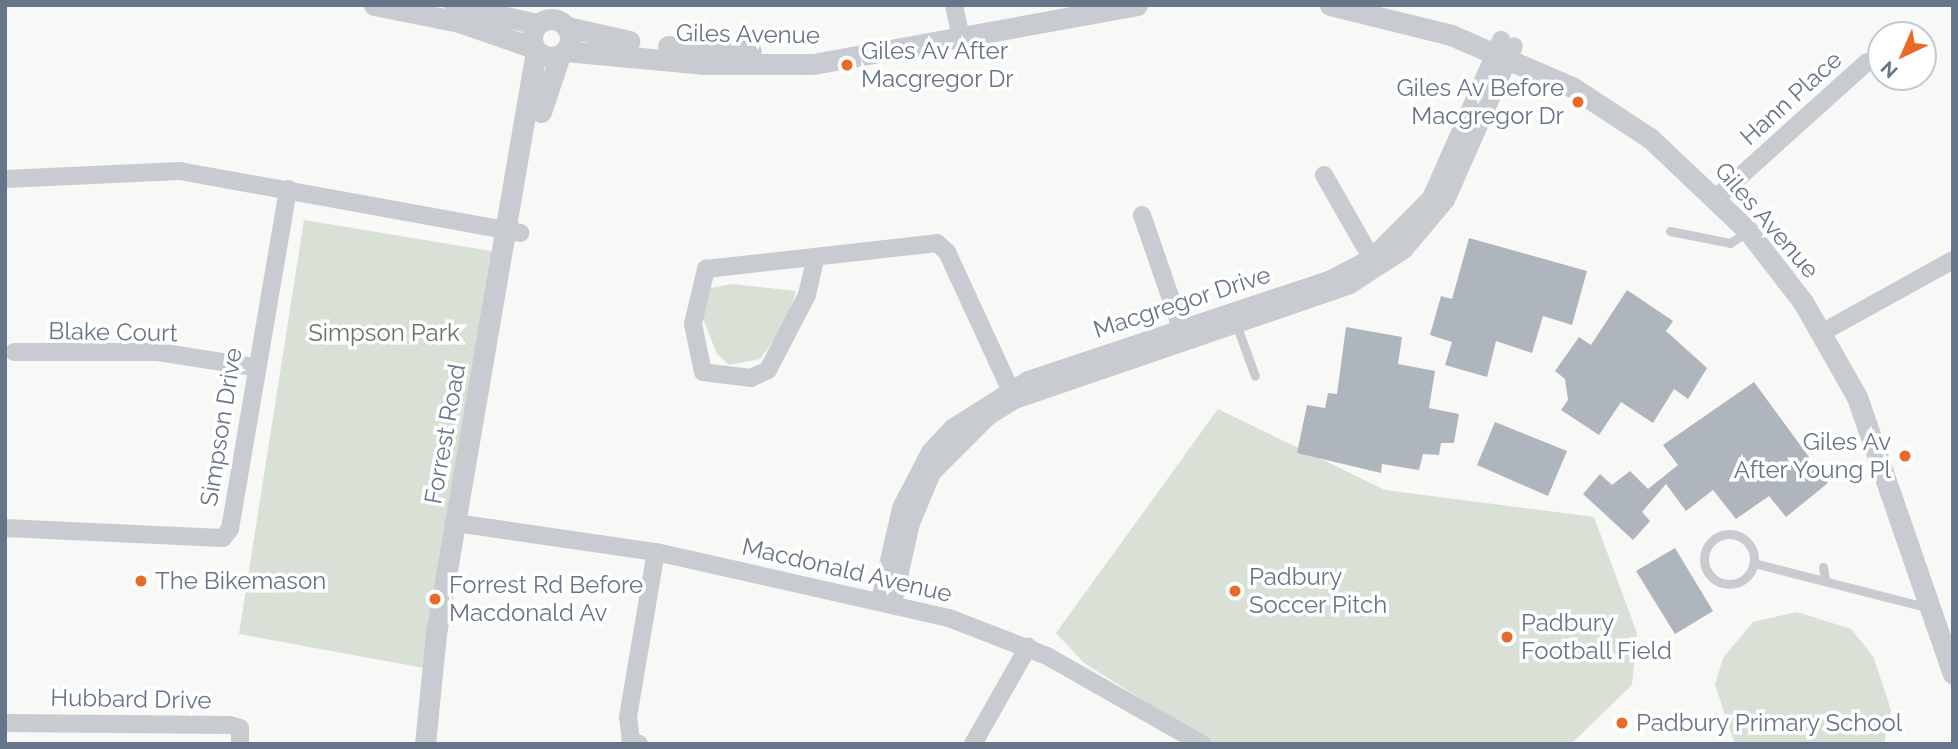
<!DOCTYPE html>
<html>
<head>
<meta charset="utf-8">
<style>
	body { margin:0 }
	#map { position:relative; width:1958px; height:749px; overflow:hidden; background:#f8f8f6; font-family:Raleway,sans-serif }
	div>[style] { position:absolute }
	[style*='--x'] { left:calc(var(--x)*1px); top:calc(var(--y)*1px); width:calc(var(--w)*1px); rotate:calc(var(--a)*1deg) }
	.green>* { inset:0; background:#d9e0d6 }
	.building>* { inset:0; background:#afb5bd }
	.service>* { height:9px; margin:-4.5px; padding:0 4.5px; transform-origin:4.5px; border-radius:4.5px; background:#c8cbcf }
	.service>.ring { margin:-4.5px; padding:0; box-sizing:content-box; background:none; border:9px solid #c8cbcf; border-radius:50% }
	.minor>* { height:18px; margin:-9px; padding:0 9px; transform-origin:9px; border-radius:9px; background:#c8cbcf }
	.tertiary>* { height:21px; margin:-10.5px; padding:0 10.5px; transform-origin:10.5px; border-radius:10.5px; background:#c8cbcf }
	.tertiary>.ring { margin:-10.5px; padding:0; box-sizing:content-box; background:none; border:21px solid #c8cbcf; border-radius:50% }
	.dots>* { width:19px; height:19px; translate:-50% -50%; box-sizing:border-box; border:4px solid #fff; border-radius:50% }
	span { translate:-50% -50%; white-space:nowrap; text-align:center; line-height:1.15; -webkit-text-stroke:7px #fff; paint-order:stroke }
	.street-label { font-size:24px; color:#667588 }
	.poi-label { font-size:24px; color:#667588 }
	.left { translate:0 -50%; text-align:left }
	.right { translate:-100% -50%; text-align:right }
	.park-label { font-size:24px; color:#637961 }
	.frame { position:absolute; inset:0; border:7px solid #667588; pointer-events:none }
	.north { position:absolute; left:1867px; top:21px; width:70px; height:70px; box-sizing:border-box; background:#fff; border:2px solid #c2c8cf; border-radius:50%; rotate:224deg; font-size:19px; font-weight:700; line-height:28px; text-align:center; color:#667588 }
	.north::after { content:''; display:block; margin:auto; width:24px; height:32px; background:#e96a25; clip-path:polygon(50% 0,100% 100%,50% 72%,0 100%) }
</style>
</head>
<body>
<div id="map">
	<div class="green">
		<i style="clip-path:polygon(304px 220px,497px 252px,424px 668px,239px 634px)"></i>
		<i style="clip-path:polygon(733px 284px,796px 291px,785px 325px,760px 359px,729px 365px,717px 354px,692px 291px)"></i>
		<i style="clip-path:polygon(1218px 409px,1385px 490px,1594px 517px,1637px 633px,1632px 685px,1571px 744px,1213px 744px,1084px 663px,1056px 633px)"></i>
		<i style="clip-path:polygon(1797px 612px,1851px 629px,1873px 656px,1891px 710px,1884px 744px,1735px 744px,1715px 685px,1723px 658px,1753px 622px)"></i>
	</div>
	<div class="building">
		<i style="clip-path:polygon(1469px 238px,1587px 271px,1572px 325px,1543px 316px,1532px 353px,1496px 341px,1487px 377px,1445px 365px,1452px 342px,1430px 335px,1441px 296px,1452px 299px)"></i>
		<i style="clip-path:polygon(1627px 290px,1673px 321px,1666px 331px,1707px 368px,1688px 399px,1674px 389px,1653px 423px,1621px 402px,1599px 435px,1561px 410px,1568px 400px,1565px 379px,1555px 371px,1579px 337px,1591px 345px)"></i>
		<i style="clip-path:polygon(1346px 327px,1402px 337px,1398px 364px,1435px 371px,1429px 408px,1459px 414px,1454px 443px,1441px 443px,1439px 455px,1423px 454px,1419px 470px,1382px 464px,1381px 473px,1297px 453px,1307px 405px,1325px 408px,1328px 393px,1337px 394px)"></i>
		<i style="clip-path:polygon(1754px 382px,1828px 483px,1786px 517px,1769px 496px,1736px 519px,1713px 490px,1686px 511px,1666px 484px,1642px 512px,1650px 521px,1633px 540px,1583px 494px,1600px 474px,1612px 485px,1630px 471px,1648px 489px,1678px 465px,1663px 445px)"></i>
		<i style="clip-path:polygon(1495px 422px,1567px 451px,1548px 496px,1477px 465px)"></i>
		<i style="clip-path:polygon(1675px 548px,1713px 611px,1675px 634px,1636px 571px)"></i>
	</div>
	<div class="service">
		<i style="--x:1670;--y:231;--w:61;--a:11.3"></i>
		<i style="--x:1730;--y:243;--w:20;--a:-33"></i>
		<i style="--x:1236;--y:324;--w:55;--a:69.9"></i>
		<i class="ring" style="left:1704px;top:534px;width:41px;height:41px"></i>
		<i style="--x:1754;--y:563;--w:181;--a:14.4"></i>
		<i style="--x:1823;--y:567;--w:13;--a:81"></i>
	</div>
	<div class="minor">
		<i style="--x:954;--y:5;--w:34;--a:78"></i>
		<i style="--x:1324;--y:175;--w:105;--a:60.3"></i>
		<i style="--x:5;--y:179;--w:175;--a:-2.6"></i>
		<i style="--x:180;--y:171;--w:346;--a:10.3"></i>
		<i style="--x:1716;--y:198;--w:203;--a:-42"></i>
		<i style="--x:1142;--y:215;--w:129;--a:71"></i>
		<i style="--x:815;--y:260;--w:36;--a:103"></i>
		<i style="--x:807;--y:295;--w:85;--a:117.5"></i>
		<i style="--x:768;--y:370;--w:19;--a:155"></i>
		<i style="--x:751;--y:378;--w:48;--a:-172.9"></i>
		<i style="--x:703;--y:372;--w:49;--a:-101.8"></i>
		<i style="--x:693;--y:324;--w:57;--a:-76.7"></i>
		<i style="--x:706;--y:269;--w:232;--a:-6.4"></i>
		<i style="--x:937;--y:243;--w:13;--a:42"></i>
		<i style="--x:947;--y:252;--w:161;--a:65.3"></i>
		<i style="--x:1823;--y:332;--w:149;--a:-29"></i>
		<i style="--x:14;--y:352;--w:144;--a:0"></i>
		<i style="--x:158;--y:352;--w:97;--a:8.9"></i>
		<i style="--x:456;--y:523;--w:202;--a:8.3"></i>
		<i style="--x:656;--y:552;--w:300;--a:12.7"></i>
		<i style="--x:949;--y:618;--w:105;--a:21.2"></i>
		<i style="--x:1047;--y:656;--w:178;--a:29.6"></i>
		<i style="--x:5;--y:528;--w:218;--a:2.6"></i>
		<i style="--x:223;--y:538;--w:11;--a:-52"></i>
		<i style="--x:230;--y:529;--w:345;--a:-80.3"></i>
		<i style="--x:880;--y:600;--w:94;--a:-77.1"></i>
		<i style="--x:901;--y:508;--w:63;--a:-62.6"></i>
		<i style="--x:930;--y:452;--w:33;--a:-47"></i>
		<i style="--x:952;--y:428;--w:90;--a:-32.3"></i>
		<i style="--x:1028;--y:380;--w:319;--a:-18.4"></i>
		<i style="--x:1331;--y:279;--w:45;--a:-27.7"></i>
		<i style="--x:1371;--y:258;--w:85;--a:-45"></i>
		<i style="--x:1431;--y:198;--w:173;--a:-66.1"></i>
		<i style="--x:893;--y:603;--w:82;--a:-77.3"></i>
		<i style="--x:911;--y:523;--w:54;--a:-67.2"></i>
		<i style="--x:932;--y:473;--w:81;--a:-45"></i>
		<i style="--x:989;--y:416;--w:31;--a:-32"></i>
		<i style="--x:1015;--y:400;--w:354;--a:-18.9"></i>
		<i style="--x:1350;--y:285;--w:64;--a:-32.9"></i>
		<i style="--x:1404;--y:250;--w:65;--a:-50"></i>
		<i style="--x:1446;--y:200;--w:168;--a:-66.2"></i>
		<i style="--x:5;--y:723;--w:225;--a:0.5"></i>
		<i style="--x:230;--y:725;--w:10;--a:17"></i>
		<i style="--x:240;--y:728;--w:16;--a:90"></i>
		<i style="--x:639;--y:744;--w:9;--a:-159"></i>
		<i style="--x:631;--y:741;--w:24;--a:-97"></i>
		<i style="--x:628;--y:717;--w:167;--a:-80.4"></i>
		<i style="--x:973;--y:744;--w:112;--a:-60.4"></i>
	</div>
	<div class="tertiary">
		<i style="--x:374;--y:5;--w:87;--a:11.3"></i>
		<i style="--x:459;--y:22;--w:79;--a:19.1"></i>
		<i style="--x:454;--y:5;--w:85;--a:12.9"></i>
		<i style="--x:1330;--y:5;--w:125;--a:13.9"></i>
		<i style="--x:1451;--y:35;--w:132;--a:23.3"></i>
		<i style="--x:1572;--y:87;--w:93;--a:33.2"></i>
		<i style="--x:1650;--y:138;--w:135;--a:43.5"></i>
		<i style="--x:1748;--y:231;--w:90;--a:52.2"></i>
		<i style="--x:1803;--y:302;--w:109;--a:60.4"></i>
		<i style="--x:1857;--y:397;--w:293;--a:70.9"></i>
		<i class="ring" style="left:532px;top:19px;width:17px;height:17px"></i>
		<i style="--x:567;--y:27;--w:64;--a:12.7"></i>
		<i style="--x:668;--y:46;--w:83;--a:3.4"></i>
		<i style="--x:565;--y:51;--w:141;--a:5.3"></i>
		<i style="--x:705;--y:64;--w:108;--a:0"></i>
		<i style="--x:813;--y:64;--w:329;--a:-10.3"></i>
		<i style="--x:541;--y:112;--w:60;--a:-71.6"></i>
		<i style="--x:425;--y:744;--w:111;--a:-84.3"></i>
		<i style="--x:436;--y:634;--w:592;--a:-80.27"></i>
	</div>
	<div class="dots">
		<i style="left:847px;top:65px;background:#e96a25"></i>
		<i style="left:1578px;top:102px;background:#e96a25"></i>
		<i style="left:1905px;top:456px;background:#e96a25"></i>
		<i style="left:141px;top:581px;background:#e96a25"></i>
		<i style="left:1235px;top:591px;background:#e96a25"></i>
		<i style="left:435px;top:599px;background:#e96a25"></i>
		<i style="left:1507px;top:637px;background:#e96a25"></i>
		<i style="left:1622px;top:723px;background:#e96a25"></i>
	</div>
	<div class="street-label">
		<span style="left:748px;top:34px;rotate:1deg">Giles Avenue</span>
		<span style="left:1791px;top:98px;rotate:-42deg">Hann Place</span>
		<span style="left:1767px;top:220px;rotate:49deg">Giles Avenue</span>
		<span style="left:1182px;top:302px;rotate:-18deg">Macgregor Drive</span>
		<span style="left:113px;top:332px;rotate:1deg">Blake Court</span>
		<span style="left:221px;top:427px;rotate:-81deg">Simpson Drive</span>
		<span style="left:445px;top:434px;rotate:-80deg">Forrest Road</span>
		<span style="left:847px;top:570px;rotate:13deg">Macdonald Avenue</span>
		<span style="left:131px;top:699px;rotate:1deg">Hubbard Drive</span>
	</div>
	<div class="poi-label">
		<span class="left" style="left:861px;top:65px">Giles Av After<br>Macgregor Dr</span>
		<span class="right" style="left:1564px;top:102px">Giles Av Before<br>Macgregor Dr</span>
		<span class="right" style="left:1891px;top:456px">Giles Av<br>After Young Pl</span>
		<span class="left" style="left:1249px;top:591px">Padbury<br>Soccer Pitch</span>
		<span class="left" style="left:155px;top:581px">The Bikemason</span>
		<span class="left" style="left:449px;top:599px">Forrest Rd Before<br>Macdonald Av</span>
		<span class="left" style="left:1521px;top:637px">Padbury<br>Football Field</span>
		<span class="left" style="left:1636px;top:723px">Padbury Primary School</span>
	</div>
	<div class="park-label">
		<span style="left:384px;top:333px">Simpson Park</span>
	</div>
	<div class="frame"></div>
	<div class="north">N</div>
</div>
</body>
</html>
